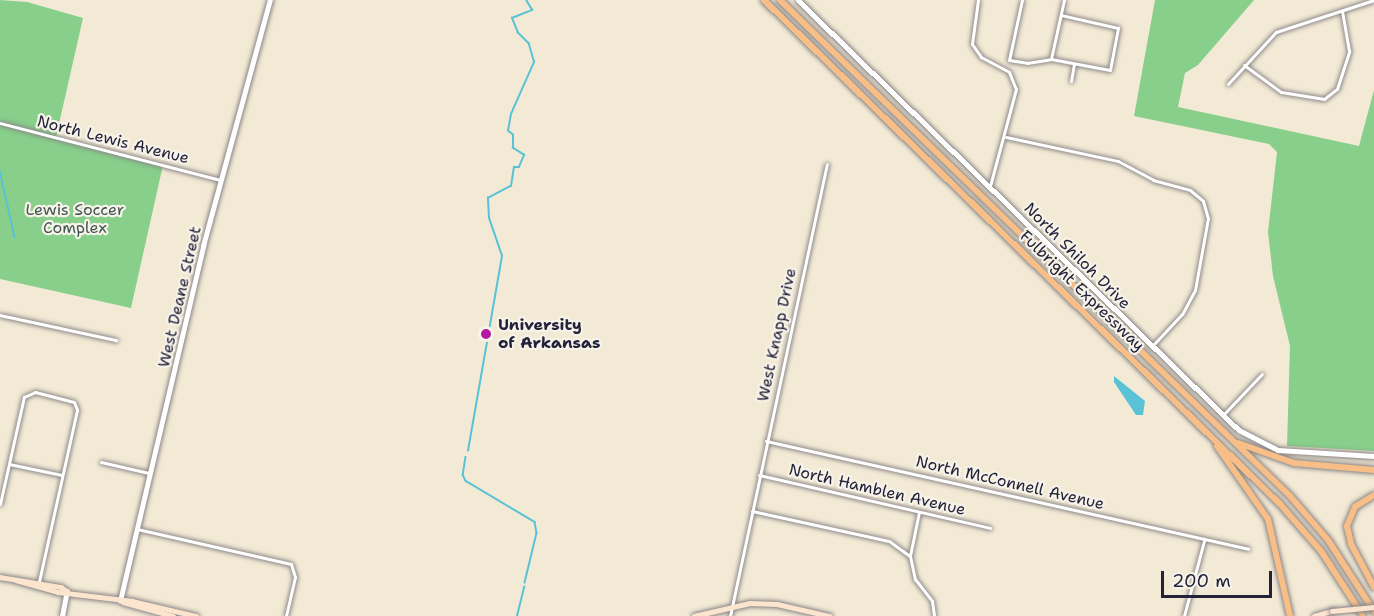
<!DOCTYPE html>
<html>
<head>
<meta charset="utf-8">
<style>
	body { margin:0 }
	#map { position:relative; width:1374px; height:616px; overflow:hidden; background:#f3ead5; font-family:"Shantell Sans",sans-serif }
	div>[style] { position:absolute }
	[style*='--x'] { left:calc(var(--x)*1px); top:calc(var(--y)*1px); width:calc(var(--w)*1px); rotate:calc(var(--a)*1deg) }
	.green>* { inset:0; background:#87cf8a }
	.water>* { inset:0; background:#5ac2d6 }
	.stream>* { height:1.5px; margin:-0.75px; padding:0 0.75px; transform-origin:0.75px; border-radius:0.75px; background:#5ac2d6 }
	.roads { filter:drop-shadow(0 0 2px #8a8688) drop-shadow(0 0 2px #8a8688) }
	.minor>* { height:3px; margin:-1.5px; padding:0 1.5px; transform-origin:1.5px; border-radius:1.5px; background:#fff }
	.tertiary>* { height:4.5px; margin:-2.25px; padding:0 2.25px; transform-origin:2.25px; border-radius:2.25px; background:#fff }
	.secondary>* { height:4.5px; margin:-2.25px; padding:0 2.25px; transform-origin:2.25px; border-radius:2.25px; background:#fce5cf }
	.motorway>* { height:6px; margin:-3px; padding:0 3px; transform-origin:3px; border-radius:3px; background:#f7be88 }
	.bridges { filter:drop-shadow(0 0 2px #8a8688) drop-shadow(0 0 2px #8a8688) }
	.secondary-bridge>* { height:4.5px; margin:-2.25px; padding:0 2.25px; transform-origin:2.25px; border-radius:2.25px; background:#fce5cf }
	.dots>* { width:16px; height:16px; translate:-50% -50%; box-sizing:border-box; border:3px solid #f7f3e8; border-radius:50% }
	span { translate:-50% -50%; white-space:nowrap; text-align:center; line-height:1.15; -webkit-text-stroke:4.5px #f7f3e8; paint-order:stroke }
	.street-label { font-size:16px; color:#22223b }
	.park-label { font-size:16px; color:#405653 }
	.poi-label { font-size:16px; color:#22223b; font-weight:700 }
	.left { translate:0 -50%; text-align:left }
	.scale { position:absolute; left:1161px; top:571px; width:111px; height:27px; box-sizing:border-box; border:3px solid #22223b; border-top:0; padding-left:8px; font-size:18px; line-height:21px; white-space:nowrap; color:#22223b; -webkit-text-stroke:4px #f7f3e8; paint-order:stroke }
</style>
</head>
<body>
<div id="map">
	<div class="green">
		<i style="clip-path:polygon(0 0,27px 2px,83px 18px,56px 137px,163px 165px,131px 308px,0 279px)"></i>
		<i style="clip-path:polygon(1155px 0,1254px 0,1198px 65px,1185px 73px,1178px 107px,1359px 146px,1374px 90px,1374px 451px,1287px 446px,1290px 346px,1273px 276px,1268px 232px,1277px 152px,1269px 144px,1134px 116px)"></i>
	</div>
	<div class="water">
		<i style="clip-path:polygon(1114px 376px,1145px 401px,1143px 415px,1136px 415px,1114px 382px)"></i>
	</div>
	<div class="stream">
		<i style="--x:0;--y:171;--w:68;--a:77.2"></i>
		<i style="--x:468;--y:451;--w:198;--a:-80.1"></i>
		<i style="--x:502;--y:256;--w:40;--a:-108.9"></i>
		<i style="--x:489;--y:218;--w:20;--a:-93"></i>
		<i style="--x:488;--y:198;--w:26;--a:-28"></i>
		<i style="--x:511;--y:186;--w:19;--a:-81"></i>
		<i style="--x:514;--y:167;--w:5;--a:0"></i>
		<i style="--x:519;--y:167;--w:13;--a:-67"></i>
		<i style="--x:524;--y:155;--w:13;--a:-148"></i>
		<i style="--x:513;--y:148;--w:13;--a:-90"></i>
		<i style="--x:513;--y:135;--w:6;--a:-141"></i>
		<i style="--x:508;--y:131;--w:17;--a:-80"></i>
		<i style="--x:511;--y:114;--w:57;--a:-66.1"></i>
		<i style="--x:534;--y:62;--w:19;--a:-106"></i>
		<i style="--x:529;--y:44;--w:16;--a:-135"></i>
		<i style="--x:518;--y:33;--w:16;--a:-112"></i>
		<i style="--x:512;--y:18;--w:22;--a:-22"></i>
		<i style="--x:532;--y:10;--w:12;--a:-121"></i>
		<i style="--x:466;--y:457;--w:18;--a:99"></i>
		<i style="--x:463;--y:475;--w:7;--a:63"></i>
		<i style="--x:466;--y:481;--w:80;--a:30.7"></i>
		<i style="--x:535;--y:522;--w:11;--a:80"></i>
		<i style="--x:537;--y:533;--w:51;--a:103.5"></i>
		<i style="--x:517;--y:616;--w:30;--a:-76"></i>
	</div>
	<div class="roads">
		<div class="minor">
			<i style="--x:978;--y:0;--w:44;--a:97.8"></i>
			<i style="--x:972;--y:44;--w:16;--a:55"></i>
			<i style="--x:981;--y:57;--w:32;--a:28"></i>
			<i style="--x:1009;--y:72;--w:18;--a:68"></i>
			<i style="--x:1016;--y:89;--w:100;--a:105"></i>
			<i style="--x:1022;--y:0;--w:61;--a:102.2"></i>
			<i style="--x:1009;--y:60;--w:18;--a:9"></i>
			<i style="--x:1027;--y:63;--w:24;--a:-9"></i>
			<i style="--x:1051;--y:59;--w:60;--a:10.6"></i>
			<i style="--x:1110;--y:70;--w:43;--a:-79.2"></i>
			<i style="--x:1118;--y:28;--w:58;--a:-167.2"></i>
			<i style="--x:1051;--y:59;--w:60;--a:-77.6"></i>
			<i style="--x:1244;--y:65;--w:46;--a:36.1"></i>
			<i style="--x:1281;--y:92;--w:44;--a:9.2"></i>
			<i style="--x:1324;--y:99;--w:16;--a:-38"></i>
			<i style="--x:1337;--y:89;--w:40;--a:-72"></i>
			<i style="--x:1349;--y:51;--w:41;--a:-99.9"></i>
			<i style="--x:1071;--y:81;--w:17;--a:-80"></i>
			<i style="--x:1228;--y:84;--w:71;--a:-47.3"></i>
			<i style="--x:1276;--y:32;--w:103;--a:-18.1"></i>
			<i style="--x:0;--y:123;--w:228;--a:14.5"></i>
			<i style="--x:1006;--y:137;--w:115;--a:12.1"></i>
			<i style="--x:1118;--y:161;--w:40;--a:28"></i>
			<i style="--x:1153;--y:180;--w:38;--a:15"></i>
			<i style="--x:1190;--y:190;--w:17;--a:40"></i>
			<i style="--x:1203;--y:201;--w:18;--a:74"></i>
			<i style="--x:1208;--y:218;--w:73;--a:100.2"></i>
			<i style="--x:1195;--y:290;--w:27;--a:118"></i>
			<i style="--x:1182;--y:314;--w:42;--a:133.1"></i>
			<i style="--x:0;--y:315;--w:119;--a:12.2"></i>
			<i style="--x:1224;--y:414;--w:55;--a:-46.5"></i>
			<i style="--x:766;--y:441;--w:494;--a:12.6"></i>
			<i style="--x:101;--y:462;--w:49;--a:12.9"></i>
			<i style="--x:9;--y:464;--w:54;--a:11.7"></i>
			<i style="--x:759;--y:475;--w:237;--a:12.9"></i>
			<i style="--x:0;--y:504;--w:110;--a:-77.4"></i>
			<i style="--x:24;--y:397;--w:12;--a:-24"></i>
			<i style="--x:35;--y:392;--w:40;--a:14.4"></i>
			<i style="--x:74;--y:402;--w:9;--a:69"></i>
			<i style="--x:77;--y:410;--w:176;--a:102.5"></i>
			<i style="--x:752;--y:511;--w:140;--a:12.4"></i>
			<i style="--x:889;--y:541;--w:26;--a:36"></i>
			<i style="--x:919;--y:512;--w:45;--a:101.6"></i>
			<i style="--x:910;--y:556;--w:24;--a:78"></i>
			<i style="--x:915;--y:579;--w:28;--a:52"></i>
			<i style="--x:932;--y:601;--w:15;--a:82"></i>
			<i style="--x:137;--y:529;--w:158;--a:12.8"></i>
			<i style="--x:291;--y:564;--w:14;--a:73"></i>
			<i style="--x:295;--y:577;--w:40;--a:103"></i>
			<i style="--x:730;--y:616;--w:462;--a:-77.9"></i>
			<i style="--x:1184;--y:616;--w:78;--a:-75.1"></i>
		</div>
		<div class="tertiary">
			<i style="--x:798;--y:0;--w:616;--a:44.28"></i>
			<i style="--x:1239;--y:430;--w:44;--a:27.1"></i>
			<i style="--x:1278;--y:450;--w:96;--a:3.6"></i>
			<i style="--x:120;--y:601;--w:365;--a:-76.8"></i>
			<i style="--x:203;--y:246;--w:255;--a:-74.8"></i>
			<i style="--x:62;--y:616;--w:25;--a:-79"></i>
		</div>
		<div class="secondary">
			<i style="--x:0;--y:577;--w:62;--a:9.3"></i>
			<i style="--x:61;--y:587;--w:7;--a:34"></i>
			<i style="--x:16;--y:580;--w:44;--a:15.9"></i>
			<i style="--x:58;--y:592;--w:75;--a:6.9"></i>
			<i style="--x:132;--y:601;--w:66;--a:13.2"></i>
			<i style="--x:123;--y:602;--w:52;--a:15.6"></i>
			<i style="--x:694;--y:616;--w:57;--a:-13.1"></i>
			<i style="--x:750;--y:603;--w:27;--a:2"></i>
			<i style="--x:777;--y:604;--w:54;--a:12.8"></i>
			<i style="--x:1314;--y:616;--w:19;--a:-16"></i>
		</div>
		<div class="motorway">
			<i style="--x:764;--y:0;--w:721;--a:44.33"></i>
			<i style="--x:1280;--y:504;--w:62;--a:48.9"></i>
			<i style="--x:1321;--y:551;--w:77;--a:57.1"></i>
			<i style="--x:780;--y:0;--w:711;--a:44.2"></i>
			<i style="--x:1290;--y:496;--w:58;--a:49.2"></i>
			<i style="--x:1328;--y:540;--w:85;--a:57.1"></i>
			<i style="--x:1238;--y:443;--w:59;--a:19.7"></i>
			<i style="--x:1294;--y:463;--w:80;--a:5"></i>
			<i style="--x:1217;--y:446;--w:89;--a:55.1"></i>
			<i style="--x:1268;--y:519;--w:99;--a:77.2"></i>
			<i style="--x:1374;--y:495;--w:22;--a:148"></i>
			<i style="--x:1355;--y:507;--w:21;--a:113"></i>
			<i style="--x:1347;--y:526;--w:18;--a:77"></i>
			<i style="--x:1351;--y:544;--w:49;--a:61.9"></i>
		</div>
	</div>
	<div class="bridges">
		<div class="secondary-bridge">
			<i style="--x:1332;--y:611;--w:42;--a:-5.4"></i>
		</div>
	</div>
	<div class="dots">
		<i style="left:486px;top:334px;background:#b5179e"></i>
	</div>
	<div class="street-label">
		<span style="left:113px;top:140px;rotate:14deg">North Lewis Avenue</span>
		<span style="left:1077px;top:256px;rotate:45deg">North Shiloh Drive</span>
		<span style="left:1082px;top:291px;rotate:44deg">Fulbright Expressway</span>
		<span style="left:180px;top:297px;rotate:-77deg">West Deane Street</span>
		<span style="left:777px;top:335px;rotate:-78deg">West Knapp Drive</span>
		<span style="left:1010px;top:483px;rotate:13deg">North McConnell Avenue</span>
		<span style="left:877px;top:490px;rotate:13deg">North Hamblen Avenue</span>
	</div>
	<div class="park-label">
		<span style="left:75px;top:219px">Lewis Soccer<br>Complex</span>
	</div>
	<div class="poi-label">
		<span class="left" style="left:498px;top:334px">University<br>of Arkansas</span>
	</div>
	<div class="scale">200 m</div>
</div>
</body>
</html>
